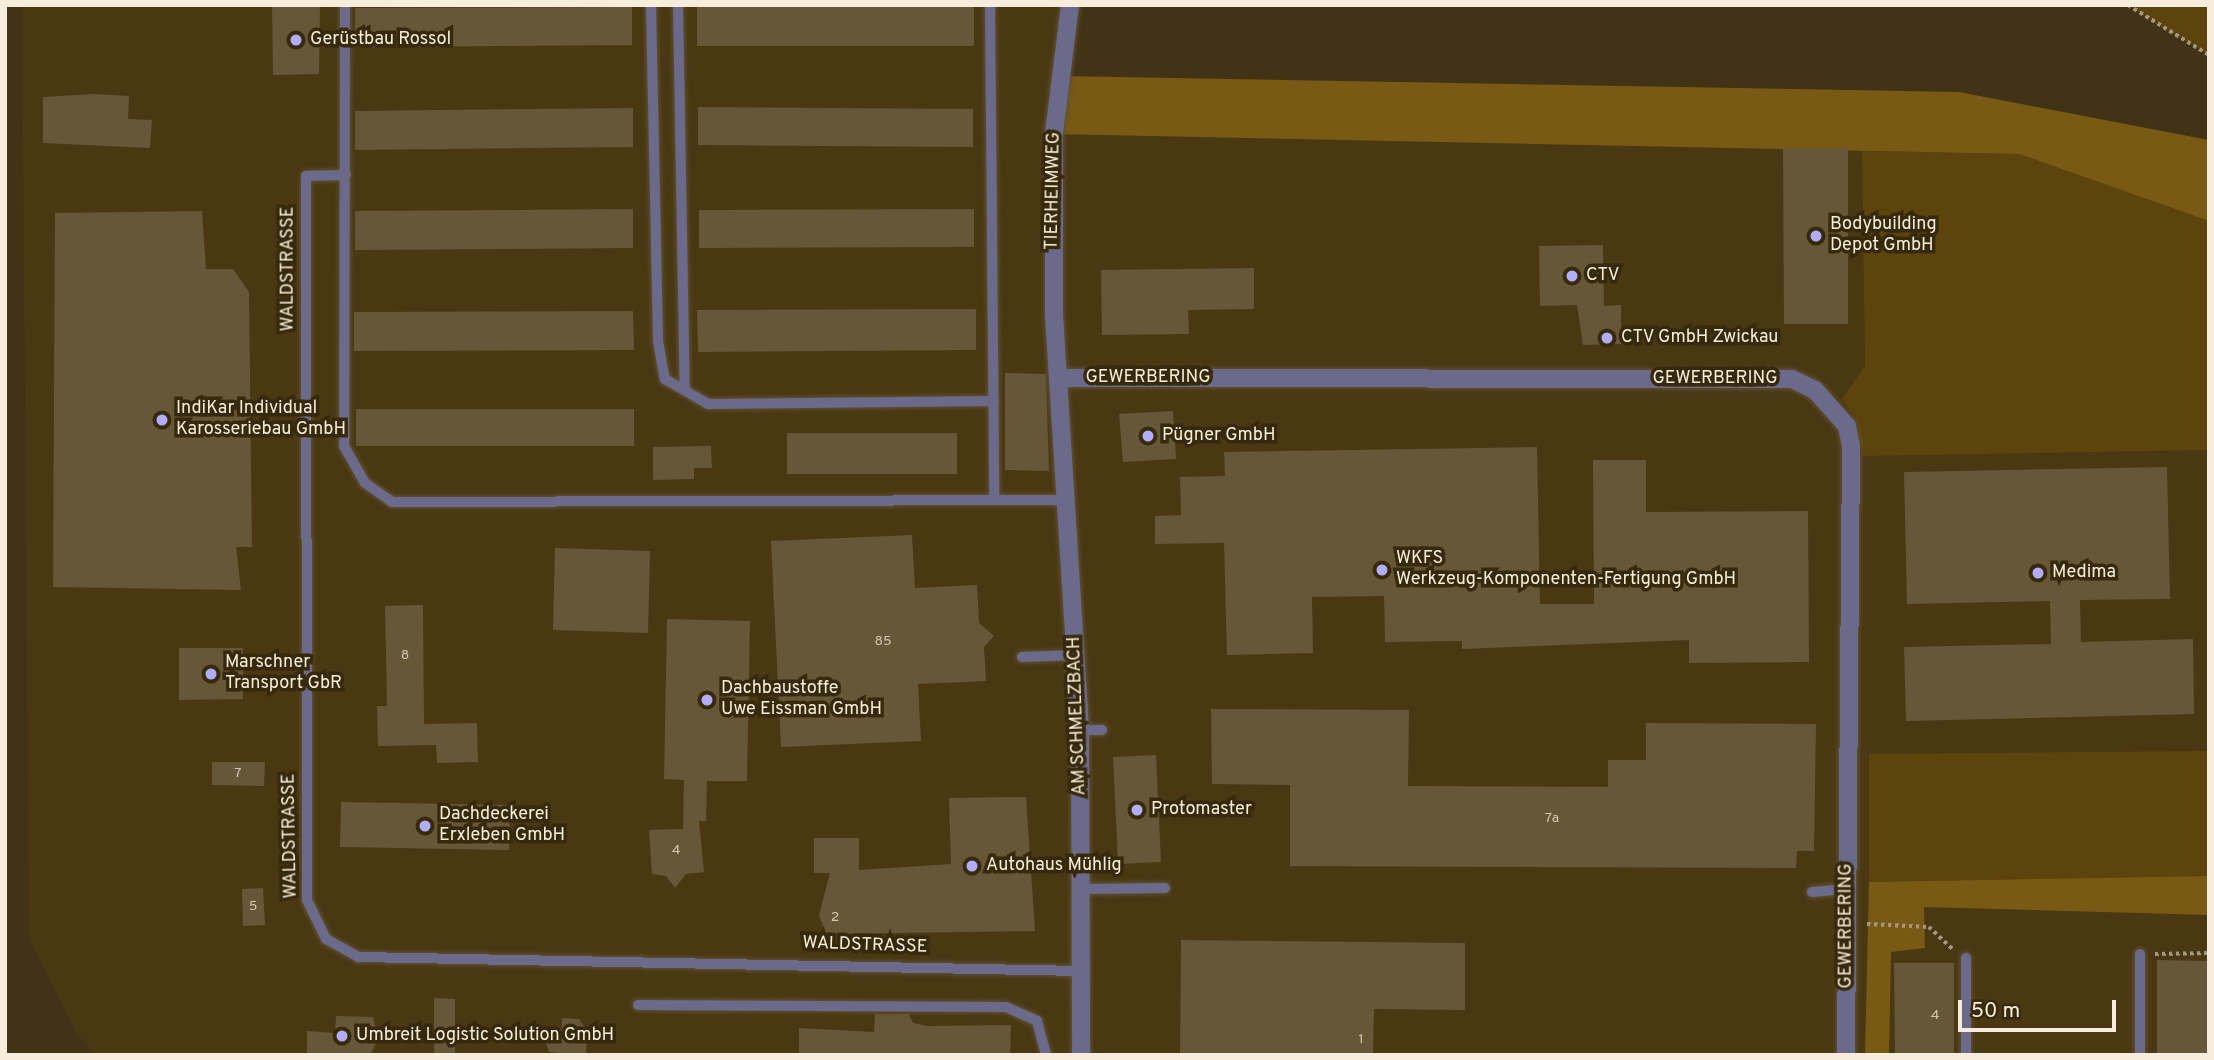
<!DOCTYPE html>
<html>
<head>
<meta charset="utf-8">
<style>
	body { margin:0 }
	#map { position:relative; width:2214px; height:1060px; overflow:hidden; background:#423316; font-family:Overpass,sans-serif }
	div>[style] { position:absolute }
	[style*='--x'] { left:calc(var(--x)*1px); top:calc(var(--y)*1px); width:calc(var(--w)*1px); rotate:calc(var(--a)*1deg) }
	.built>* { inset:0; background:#4a3812 }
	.green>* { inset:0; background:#5d440c }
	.forest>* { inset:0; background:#785a15 }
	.building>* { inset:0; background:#675739 }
	.path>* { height:3.5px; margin-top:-1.75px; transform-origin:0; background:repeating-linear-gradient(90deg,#a49882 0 3.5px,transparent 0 7px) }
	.roads { filter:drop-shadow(0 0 2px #5f5136) drop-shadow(0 0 2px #5f5136) }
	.service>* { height:10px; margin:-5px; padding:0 5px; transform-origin:5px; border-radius:5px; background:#6b6a8b }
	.minor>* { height:18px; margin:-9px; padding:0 9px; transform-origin:9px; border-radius:9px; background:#6b6a8b }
	.dots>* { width:19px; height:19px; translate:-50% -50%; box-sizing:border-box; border:4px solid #37290b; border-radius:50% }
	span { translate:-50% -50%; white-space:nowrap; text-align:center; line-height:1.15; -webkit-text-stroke:7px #37290b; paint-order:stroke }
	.number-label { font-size:14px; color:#d2c8b3 }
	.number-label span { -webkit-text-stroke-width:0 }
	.poi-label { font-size:18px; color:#f6eddc }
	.left { translate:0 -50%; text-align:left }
	.street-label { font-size:18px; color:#f6eddc }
	.frame { position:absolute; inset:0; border:7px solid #f6eddc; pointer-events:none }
	.scale { position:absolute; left:1958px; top:1000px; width:158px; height:32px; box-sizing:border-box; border:4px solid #f6eddc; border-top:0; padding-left:9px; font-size:21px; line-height:24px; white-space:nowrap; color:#f6eddc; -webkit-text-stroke:5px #37290b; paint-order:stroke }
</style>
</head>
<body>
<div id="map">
	<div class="built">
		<i style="clip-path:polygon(22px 5px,1058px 5px,1060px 76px,2019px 154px,2209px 221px,2209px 1055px,97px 1055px,77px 1034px,29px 939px)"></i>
	</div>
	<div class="green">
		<i style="clip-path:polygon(2128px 5px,2209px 5px,2209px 55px,2146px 18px)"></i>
		<i style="clip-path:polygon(1862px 151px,2019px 154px,2209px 221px,2209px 450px,1863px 456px,1855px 418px,1842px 399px,1865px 366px)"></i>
		<i style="clip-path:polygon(2209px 751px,2209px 876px,1869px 882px,1869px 754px)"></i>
	</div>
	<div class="forest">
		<i style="clip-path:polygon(1060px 76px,1959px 92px,2209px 140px,2209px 221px,2019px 154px,1054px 134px)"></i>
		<i style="clip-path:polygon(2209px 876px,2209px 915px,1924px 907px,1925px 948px,1891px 952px,1889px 1055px,1865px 1055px,1869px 882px)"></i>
	</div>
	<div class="building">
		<i style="clip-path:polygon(272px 5px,320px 5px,319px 74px,273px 75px)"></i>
		<i style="clip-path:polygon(697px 6px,974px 7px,974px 46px,697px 46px)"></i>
		<i style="clip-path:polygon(632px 7px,632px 45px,355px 47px,355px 8px)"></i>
		<i style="clip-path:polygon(94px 94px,129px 96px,128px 119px,152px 120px,150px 148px,43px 143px,43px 97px)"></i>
		<i style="clip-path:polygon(698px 107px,973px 109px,973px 147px,698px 145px)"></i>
		<i style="clip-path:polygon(633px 108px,633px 147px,355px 150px,355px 111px)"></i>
		<i style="clip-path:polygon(1783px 148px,1848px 148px,1848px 324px,1784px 324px)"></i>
		<i style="clip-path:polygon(633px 209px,633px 248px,355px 250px,355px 211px)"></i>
		<i style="clip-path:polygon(974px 209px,974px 247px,699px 248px,699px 210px)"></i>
		<i style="clip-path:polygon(202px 211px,206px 269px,233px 269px,249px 292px,252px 547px,236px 547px,241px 590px,53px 587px,55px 213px)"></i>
		<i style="clip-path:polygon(1603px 245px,1604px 306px,1621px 305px,1621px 344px,1583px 345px,1577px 305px,1540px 306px,1539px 246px)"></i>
		<i style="clip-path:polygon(1254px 268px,1254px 309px,1188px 310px,1189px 334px,1102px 335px,1101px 270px)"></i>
		<i style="clip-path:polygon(976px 309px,976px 350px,698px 352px,697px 310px)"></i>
		<i style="clip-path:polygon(633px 311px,634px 350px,354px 351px,354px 312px)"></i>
		<i style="clip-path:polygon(1005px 373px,1046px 374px,1049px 471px,1005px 470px)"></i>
		<i style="clip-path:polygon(356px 409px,634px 409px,634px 446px,356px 446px)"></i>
		<i style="clip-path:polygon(1173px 411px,1176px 459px,1123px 462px,1119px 414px)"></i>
		<i style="clip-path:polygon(787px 433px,957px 433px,957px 474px,787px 474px)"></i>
		<i style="clip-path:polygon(711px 446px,712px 468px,694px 468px,694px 479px,653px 480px,653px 447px)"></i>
		<i style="clip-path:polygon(1537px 447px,1540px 604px,1594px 604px,1593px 460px,1646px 460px,1646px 512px,1808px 511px,1809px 662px,1689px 663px,1689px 640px,1462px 649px,1462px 641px,1385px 642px,1384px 596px,1312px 597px,1313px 653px,1227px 655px,1224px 543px,1155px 544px,1155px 516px,1181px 515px,1180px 477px,1225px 476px,1224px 452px)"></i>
		<i style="clip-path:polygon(2167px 467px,2170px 599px,2080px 600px,2081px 642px,2193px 639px,2194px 714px,1906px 721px,1904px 647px,2051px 644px,2050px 601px,1907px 604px,1904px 472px)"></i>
		<i style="clip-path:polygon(912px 535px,915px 588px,977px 585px,979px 623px,994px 636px,984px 647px,986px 681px,918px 684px,921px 741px,781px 747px,771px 541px)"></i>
		<i style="clip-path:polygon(555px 548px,650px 551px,648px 633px,553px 630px)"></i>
		<i style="clip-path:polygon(423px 605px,424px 724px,477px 723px,478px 762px,437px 763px,436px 745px,378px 746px,377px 706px,387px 706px,385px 606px)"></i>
		<i style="clip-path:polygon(667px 619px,750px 621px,747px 781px,707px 781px,706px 821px,699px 821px,704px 872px,686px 874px,675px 888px,666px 876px,652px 874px,649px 830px,683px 829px,684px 780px,664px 779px)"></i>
		<i style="clip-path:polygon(179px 648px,243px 648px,243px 699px,179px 700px)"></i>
		<i style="clip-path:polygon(1211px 709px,1409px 710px,1408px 786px,1608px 787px,1608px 760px,1646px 760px,1646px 723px,1816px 724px,1814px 851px,1797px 851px,1796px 868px,1290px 866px,1290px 785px,1212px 784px)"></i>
		<i style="clip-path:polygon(1156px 755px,1161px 862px,1118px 864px,1113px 757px)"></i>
		<i style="clip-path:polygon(212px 762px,265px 762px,264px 786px,212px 785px)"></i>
		<i style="clip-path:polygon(1026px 797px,1035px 931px,826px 934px,819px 915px,830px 873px,814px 873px,814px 838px,859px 838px,859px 870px,951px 864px,949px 798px)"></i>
		<i style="clip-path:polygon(341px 802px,510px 805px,509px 850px,340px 847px)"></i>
		<i style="clip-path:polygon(263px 888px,265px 925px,243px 926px,242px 889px)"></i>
		<i style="clip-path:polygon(1181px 940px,1465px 943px,1465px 1010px,1374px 1009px,1373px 1055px,1180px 1055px)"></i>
		<i style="clip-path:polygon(2157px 960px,2209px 961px,2209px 1055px,2157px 1055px)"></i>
		<i style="clip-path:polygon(1894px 963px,1954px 963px,1954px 1055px,1895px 1055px)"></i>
		<i style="clip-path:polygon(434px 998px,455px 999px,455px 1055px,434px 1055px)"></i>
		<i style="clip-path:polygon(875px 1014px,909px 1014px,913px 1023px,928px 1026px,1011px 1025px,1010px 1055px,799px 1055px,799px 1028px,874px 1032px)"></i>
		<i style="clip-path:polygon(336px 1016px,373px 1017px,378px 1039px,370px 1055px,307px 1055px,307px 1031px,335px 1033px)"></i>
		<i style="clip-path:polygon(562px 1018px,579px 1019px,587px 1031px,586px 1055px,549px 1052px,545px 1039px,562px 1029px)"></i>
	</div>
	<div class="path">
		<i style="--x:2128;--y:5;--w:95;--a:31.7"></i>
		<i style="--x:1867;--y:924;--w:62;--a:2.8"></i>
		<i style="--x:1929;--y:927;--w:35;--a:43"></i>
		<i style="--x:2155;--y:954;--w:54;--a:-1.1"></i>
	</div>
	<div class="roads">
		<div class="service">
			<i style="--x:345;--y:5;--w:441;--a:90.1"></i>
			<i style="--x:344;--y:446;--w:43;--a:60.4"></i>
			<i style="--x:365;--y:483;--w:33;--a:35"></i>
			<i style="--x:392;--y:502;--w:675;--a:-0.17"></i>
			<i style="--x:651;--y:5;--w:336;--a:88.8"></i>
			<i style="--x:658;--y:341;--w:39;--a:80"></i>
			<i style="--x:665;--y:379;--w:50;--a:30.2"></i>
			<i style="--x:708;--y:404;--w:286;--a:-0.6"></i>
			<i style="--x:678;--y:5;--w:385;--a:89"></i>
			<i style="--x:990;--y:5;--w:493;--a:89.5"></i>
			<i style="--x:346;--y:175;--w:40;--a:178.6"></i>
			<i style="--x:306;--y:176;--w:724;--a:89.92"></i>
			<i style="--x:307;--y:900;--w:43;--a:64"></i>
			<i style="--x:326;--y:939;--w:38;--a:29"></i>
			<i style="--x:359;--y:957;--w:724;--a:1.11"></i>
			<i style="--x:1022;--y:657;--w:54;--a:-2.1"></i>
			<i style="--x:1080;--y:730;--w:22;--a:0"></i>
			<i style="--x:1083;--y:889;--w:82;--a:-0.7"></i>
			<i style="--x:1812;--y:892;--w:36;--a:-5"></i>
			<i style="--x:638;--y:1005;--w:368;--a:0.3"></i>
			<i style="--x:1006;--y:1007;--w:34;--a:24"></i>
			<i style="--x:1037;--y:1021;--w:35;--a:75"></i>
			<i style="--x:1966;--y:1055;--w:97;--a:-90"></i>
			<i style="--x:2140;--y:1055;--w:101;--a:-90"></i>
		</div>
		<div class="minor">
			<i style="--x:1070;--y:5;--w:130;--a:97.1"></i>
			<i style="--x:1054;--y:134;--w:181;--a:90"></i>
			<i style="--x:1054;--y:315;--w:416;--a:86.4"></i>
			<i style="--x:1080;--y:730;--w:325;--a:89.8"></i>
			<i style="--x:1062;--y:378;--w:730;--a:0.08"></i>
			<i style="--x:1792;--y:379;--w:25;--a:26"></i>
			<i style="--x:1815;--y:390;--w:48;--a:48.4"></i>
			<i style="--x:1847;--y:426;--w:20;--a:79"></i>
			<i style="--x:1851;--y:446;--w:609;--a:90.47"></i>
		</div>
	</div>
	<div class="dots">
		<i style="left:296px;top:40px;background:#b1adfa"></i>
		<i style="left:1816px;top:236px;background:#b1adfa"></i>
		<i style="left:1572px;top:276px;background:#b1adfa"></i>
		<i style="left:1607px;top:338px;background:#b1adfa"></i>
		<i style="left:162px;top:420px;background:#b1adfa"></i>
		<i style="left:1148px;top:436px;background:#b1adfa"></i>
		<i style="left:1382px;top:570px;background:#b1adfa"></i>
		<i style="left:2038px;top:573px;background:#b1adfa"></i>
		<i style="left:211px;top:674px;background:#b1adfa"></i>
		<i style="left:707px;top:700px;background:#b1adfa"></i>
		<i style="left:1137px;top:810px;background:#b1adfa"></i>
		<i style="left:425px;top:826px;background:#b1adfa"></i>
		<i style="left:972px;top:866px;background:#b1adfa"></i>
		<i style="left:342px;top:1036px;background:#b1adfa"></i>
	</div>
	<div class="number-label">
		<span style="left:883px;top:642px">85</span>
		<span style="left:405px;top:656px">8</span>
		<span style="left:238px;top:774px">7</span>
		<span style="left:1552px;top:819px">7a</span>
		<span style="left:676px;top:851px">4</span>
		<span style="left:253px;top:907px">5</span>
		<span style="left:835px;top:918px">2</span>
		<span style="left:1935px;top:1016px">4</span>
		<span style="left:1361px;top:1040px">1</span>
	</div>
	<div class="poi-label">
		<span class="left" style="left:310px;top:40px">Gerüstbau Rossol</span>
		<span class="left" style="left:1830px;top:236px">Bodybuilding<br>Depot GmbH</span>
		<span class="left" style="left:1586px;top:276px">CTV</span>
		<span class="left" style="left:1621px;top:338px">CTV GmbH Zwickau</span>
		<span class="left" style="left:176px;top:420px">IndiKar Individual<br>Karosseriebau GmbH</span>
		<span class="left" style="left:1162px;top:436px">Pügner GmbH</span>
		<span class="left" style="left:1396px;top:570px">WKFS<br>Werkzeug-Komponenten-Fertigung GmbH</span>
		<span class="left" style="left:2052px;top:573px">Medima</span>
		<span class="left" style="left:225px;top:674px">Marschner<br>Transport GbR</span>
		<span class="left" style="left:721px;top:700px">Dachbaustoffe<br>Uwe Eissman GmbH</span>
		<span class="left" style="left:1151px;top:810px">Protomaster</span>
		<span class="left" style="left:439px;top:826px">Dachdeckerei<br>Erxleben GmbH</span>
		<span class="left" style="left:986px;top:866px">Autohaus Mühlig</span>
		<span class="left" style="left:356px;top:1036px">Umbreit Logistic Solution GmbH</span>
	</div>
	<div class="street-label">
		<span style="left:1054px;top:191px;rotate:-89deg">TIERHEIMWEG</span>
		<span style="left:289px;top:269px;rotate:-90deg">WALDSTRASSE</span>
		<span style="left:1148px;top:378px">GEWERBERING</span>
		<span style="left:1715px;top:379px">GEWERBERING</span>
		<span style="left:1078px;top:716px;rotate:-92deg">AM SCHMELZBACH</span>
		<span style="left:291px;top:836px;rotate:-91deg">WALDSTRASSE</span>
		<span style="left:1847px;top:926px;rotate:-90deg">GEWERBERING</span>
		<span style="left:865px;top:946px;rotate:2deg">WALDSTRASSE</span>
	</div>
	<div class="frame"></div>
	<div class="scale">50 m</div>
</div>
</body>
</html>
